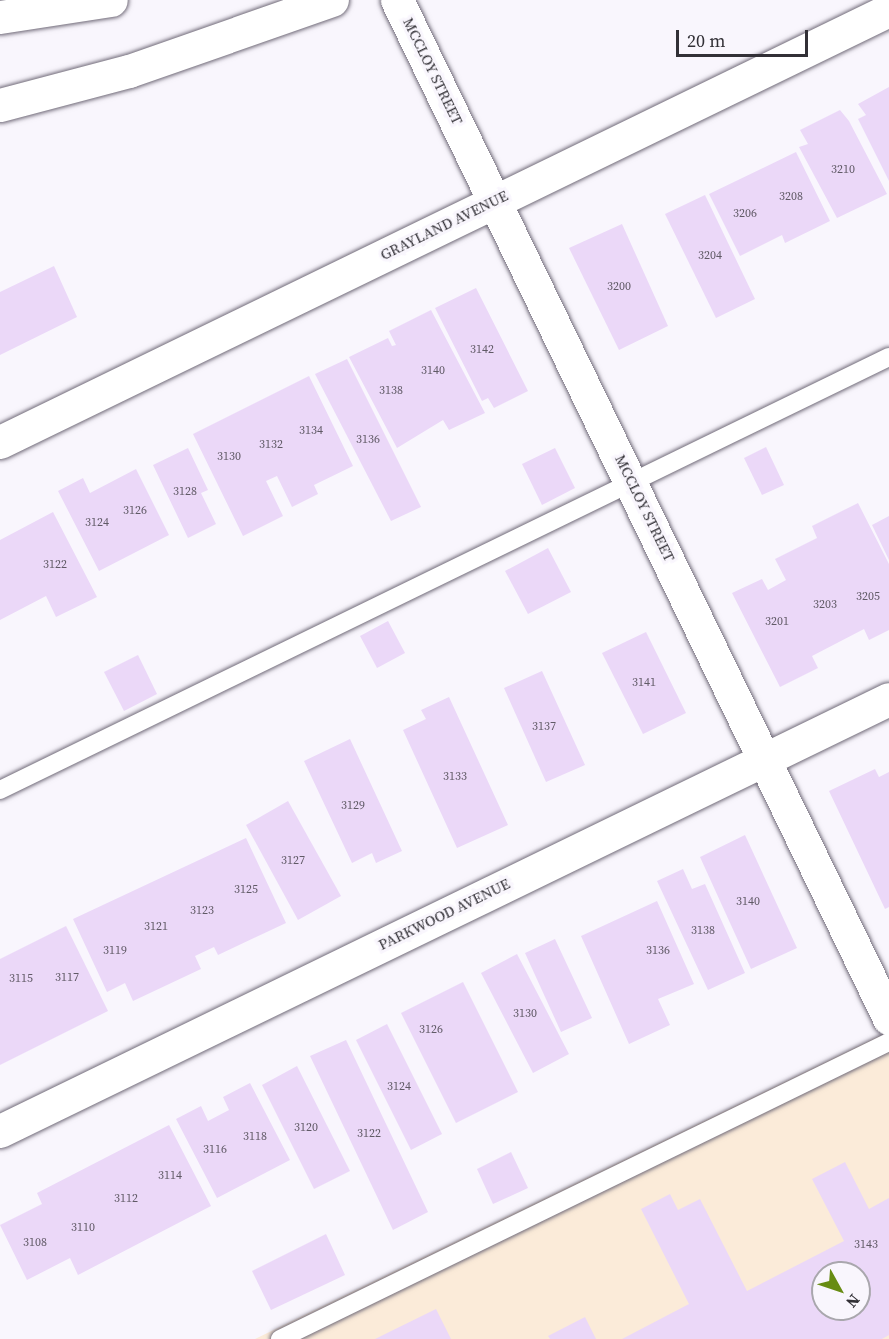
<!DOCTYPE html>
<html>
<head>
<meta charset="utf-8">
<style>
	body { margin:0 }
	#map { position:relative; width:889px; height:1339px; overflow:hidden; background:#f9f6fd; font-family:"Source Serif 4",serif }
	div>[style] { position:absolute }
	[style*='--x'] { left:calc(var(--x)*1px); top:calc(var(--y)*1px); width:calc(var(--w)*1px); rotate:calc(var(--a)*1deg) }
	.commercial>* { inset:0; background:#fbebd9 }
	.building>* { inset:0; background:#ebd8f8 }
	.roads { filter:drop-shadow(0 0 2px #716b79) drop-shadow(0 0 2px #716b79) }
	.service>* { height:18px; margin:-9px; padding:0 9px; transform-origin:9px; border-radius:9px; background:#fff }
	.minor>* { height:33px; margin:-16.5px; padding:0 16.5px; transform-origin:16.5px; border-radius:16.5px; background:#fff }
	.tertiary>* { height:33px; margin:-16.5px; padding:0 16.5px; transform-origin:16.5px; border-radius:16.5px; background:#fff }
	.motorway>* { height:33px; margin:-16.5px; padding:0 16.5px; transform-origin:16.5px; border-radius:16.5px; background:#fff }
	span { translate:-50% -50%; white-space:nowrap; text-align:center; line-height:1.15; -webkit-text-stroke:6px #f9f6fd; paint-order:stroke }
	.number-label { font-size:12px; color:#605a66 }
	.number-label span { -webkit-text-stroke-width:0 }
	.street-label { font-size:15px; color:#323036 }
	.north { position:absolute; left:811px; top:1261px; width:60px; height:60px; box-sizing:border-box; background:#f9f6fd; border:2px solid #a9a7ad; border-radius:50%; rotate:130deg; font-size:16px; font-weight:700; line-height:24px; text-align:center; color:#323036 }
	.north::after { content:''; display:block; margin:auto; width:21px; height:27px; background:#688c13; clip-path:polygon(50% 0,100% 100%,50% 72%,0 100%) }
	.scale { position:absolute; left:676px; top:30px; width:132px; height:27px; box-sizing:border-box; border:3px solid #323036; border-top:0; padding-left:8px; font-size:18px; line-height:21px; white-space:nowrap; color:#323036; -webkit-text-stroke:4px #f9f6fd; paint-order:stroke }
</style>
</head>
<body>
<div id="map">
	<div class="commercial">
		<i style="clip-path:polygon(evenodd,889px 1031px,889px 1339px,255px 1339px,889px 1031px,823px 1273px,859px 1273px,859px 1309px,823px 1309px,823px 1273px)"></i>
	</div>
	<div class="building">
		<i style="clip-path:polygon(889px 87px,889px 181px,858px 119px,866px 115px,858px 104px)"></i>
		<i style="clip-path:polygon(840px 110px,849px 121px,887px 194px,837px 218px,799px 147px,808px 144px,800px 130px)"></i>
		<i style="clip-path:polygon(796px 152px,830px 221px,785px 243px,782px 235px,740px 256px,709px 194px)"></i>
		<i style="clip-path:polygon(705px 195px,755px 299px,716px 318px,665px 214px)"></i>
		<i style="clip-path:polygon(622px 224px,668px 326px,619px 350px,569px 248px)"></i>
		<i style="clip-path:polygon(54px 266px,77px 317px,0 355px,0 292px)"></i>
		<i style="clip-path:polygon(476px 288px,528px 391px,494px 408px,488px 398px,482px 401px,435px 308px)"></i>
		<i style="clip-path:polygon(431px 310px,485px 413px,449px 430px,443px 420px,397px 448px,349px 357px,388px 338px,392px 346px,396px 345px,389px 331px)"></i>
		<i style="clip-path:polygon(347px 359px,421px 507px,391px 521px,315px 374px)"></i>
		<i style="clip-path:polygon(309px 376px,353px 466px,314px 485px,318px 494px,292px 507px,277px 476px,266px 481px,283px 516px,243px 536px,193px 434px)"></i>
		<i style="clip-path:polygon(766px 447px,784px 485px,762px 495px,744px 458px)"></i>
		<i style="clip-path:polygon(188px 448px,208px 490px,201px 493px,216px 524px,188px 538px,153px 465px)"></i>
		<i style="clip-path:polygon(555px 448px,575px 488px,542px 505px,522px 464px)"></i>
		<i style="clip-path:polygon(136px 469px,169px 535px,99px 571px,58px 491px,83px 478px,90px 493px)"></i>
		<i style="clip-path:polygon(858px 503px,889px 564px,889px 630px,869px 640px,864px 629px,812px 656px,818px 668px,780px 687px,732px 593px,762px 579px,768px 590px,786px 580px,775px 559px,817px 538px,812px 526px)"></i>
		<i style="clip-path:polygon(53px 512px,97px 597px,56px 617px,46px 596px,0 620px,0 540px)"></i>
		<i style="clip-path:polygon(889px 516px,889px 560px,872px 525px)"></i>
		<i style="clip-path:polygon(548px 548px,571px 592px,528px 614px,505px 571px)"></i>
		<i style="clip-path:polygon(388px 621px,405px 653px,377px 668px,360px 636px)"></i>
		<i style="clip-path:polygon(646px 632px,686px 713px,643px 734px,602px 653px)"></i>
		<i style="clip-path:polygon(138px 655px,157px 694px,124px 711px,104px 672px)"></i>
		<i style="clip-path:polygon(542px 671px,585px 765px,546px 782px,504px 688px)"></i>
		<i style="clip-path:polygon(449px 697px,508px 825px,457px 848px,403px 730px,426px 719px,421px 710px)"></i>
		<i style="clip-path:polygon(350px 739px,402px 851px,376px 863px,372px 853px,352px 863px,304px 761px)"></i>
		<i style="clip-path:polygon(875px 769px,879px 777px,889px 772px,889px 907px,885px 909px,829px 791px)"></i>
		<i style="clip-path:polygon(288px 801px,341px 896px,298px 920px,246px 825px)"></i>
		<i style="clip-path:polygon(745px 835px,797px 948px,751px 969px,700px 857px)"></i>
		<i style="clip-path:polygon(246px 838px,286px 923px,218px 955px,214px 947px,195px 956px,201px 969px,133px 1001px,125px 983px,107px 992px,73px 919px)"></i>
		<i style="clip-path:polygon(683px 869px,692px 889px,705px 884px,745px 973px,708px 990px,657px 881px)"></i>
		<i style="clip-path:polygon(657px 901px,694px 984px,658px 999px,670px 1025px,629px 1044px,581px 936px)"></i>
		<i style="clip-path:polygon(66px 926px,108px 1011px,0 1065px,0 959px)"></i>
		<i style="clip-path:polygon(555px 939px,592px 1018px,561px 1032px,525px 953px)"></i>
		<i style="clip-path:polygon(517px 954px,569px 1054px,533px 1073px,481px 973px)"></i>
		<i style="clip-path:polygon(463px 982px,518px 1092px,456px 1123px,401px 1013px)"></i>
		<i style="clip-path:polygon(387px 1024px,442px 1134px,411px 1150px,356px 1040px)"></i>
		<i style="clip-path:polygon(346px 1040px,428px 1212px,393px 1230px,310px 1056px)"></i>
		<i style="clip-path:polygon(297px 1066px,350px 1171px,314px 1189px,262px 1085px)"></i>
		<i style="clip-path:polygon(250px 1083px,290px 1160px,217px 1198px,176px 1119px,201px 1106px,208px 1121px,229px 1110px,223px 1097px)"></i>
		<i style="clip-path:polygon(169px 1125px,211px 1206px,78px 1275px,70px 1258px,27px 1280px,0 1225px,42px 1204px,37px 1193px)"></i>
		<i style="clip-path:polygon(511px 1152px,528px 1188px,493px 1204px,477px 1169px)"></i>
		<i style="clip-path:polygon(evenodd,845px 1162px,869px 1209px,889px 1198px,889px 1335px,882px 1339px,622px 1339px,689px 1304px,641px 1209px,670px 1194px,678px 1210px,700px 1199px,747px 1291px,844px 1241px,812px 1179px,845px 1162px,823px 1273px,859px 1273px,859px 1309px,823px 1309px,823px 1273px)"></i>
		<i style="clip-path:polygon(326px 1234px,345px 1275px,271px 1310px,252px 1271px)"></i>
		<i style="clip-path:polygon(436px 1309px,451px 1339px,375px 1339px)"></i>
		<i style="clip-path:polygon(585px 1317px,596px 1339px,550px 1339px,548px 1336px)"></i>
	</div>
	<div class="roads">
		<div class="service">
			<i style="--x:0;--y:790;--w:989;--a:-25.97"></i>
			<i style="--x:280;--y:1339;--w:678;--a:-26"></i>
		</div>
		<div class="minor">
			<i style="--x:0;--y:442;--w:988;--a:-25.92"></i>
			<i style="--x:0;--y:1131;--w:988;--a:-25.92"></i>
		</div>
		<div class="tertiary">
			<i style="--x:397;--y:0;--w:1131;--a:64.21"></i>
		</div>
		<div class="motorway">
			<i style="--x:0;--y:17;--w:112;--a:-8.7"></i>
			<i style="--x:0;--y:105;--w:133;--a:-14.8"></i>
			<i style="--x:129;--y:71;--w:215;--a:-19.3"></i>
		</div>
	</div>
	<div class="number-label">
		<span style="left:843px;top:170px">3210</span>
		<span style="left:791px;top:197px">3208</span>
		<span style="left:745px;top:214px">3206</span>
		<span style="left:710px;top:256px">3204</span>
		<span style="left:619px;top:287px">3200</span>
		<span style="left:482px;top:350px">3142</span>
		<span style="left:433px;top:371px">3140</span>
		<span style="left:391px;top:391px">3138</span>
		<span style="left:311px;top:431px">3134</span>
		<span style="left:368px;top:440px">3136</span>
		<span style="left:271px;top:445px">3132</span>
		<span style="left:229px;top:457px">3130</span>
		<span style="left:185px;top:492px">3128</span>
		<span style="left:135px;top:511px">3126</span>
		<span style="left:97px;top:523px">3124</span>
		<span style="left:55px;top:565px">3122</span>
		<span style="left:868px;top:597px">3205</span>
		<span style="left:825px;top:605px">3203</span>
		<span style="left:777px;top:622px">3201</span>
		<span style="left:644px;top:683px">3141</span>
		<span style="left:544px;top:727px">3137</span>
		<span style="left:455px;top:777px">3133</span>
		<span style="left:353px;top:806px">3129</span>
		<span style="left:293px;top:861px">3127</span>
		<span style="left:246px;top:890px">3125</span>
		<span style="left:748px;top:902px">3140</span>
		<span style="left:202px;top:911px">3123</span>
		<span style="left:156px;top:927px">3121</span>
		<span style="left:703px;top:931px">3138</span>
		<span style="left:115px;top:951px">3119</span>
		<span style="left:658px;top:951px">3136</span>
		<span style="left:67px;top:978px">3117</span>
		<span style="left:21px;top:979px">3115</span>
		<span style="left:525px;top:1014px">3130</span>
		<span style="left:431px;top:1030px">3126</span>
		<span style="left:399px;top:1087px">3124</span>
		<span style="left:306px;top:1128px">3120</span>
		<span style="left:369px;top:1134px">3122</span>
		<span style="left:255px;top:1137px">3118</span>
		<span style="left:215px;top:1150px">3116</span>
		<span style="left:170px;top:1176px">3114</span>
		<span style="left:126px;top:1199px">3112</span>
		<span style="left:83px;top:1228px">3110</span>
		<span style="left:35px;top:1243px">3108</span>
		<span style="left:866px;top:1245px">3143</span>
	</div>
	<div class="street-label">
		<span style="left:433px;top:71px;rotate:64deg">MCCLOY STREET</span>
		<span style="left:444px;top:225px;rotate:-26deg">GRAYLAND AVENUE</span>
		<span style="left:645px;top:508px;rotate:64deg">MCCLOY STREET</span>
		<span style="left:444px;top:914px;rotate:-26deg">PARKWOOD AVENUE</span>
	</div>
	<div class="north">N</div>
	<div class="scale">20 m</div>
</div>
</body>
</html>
